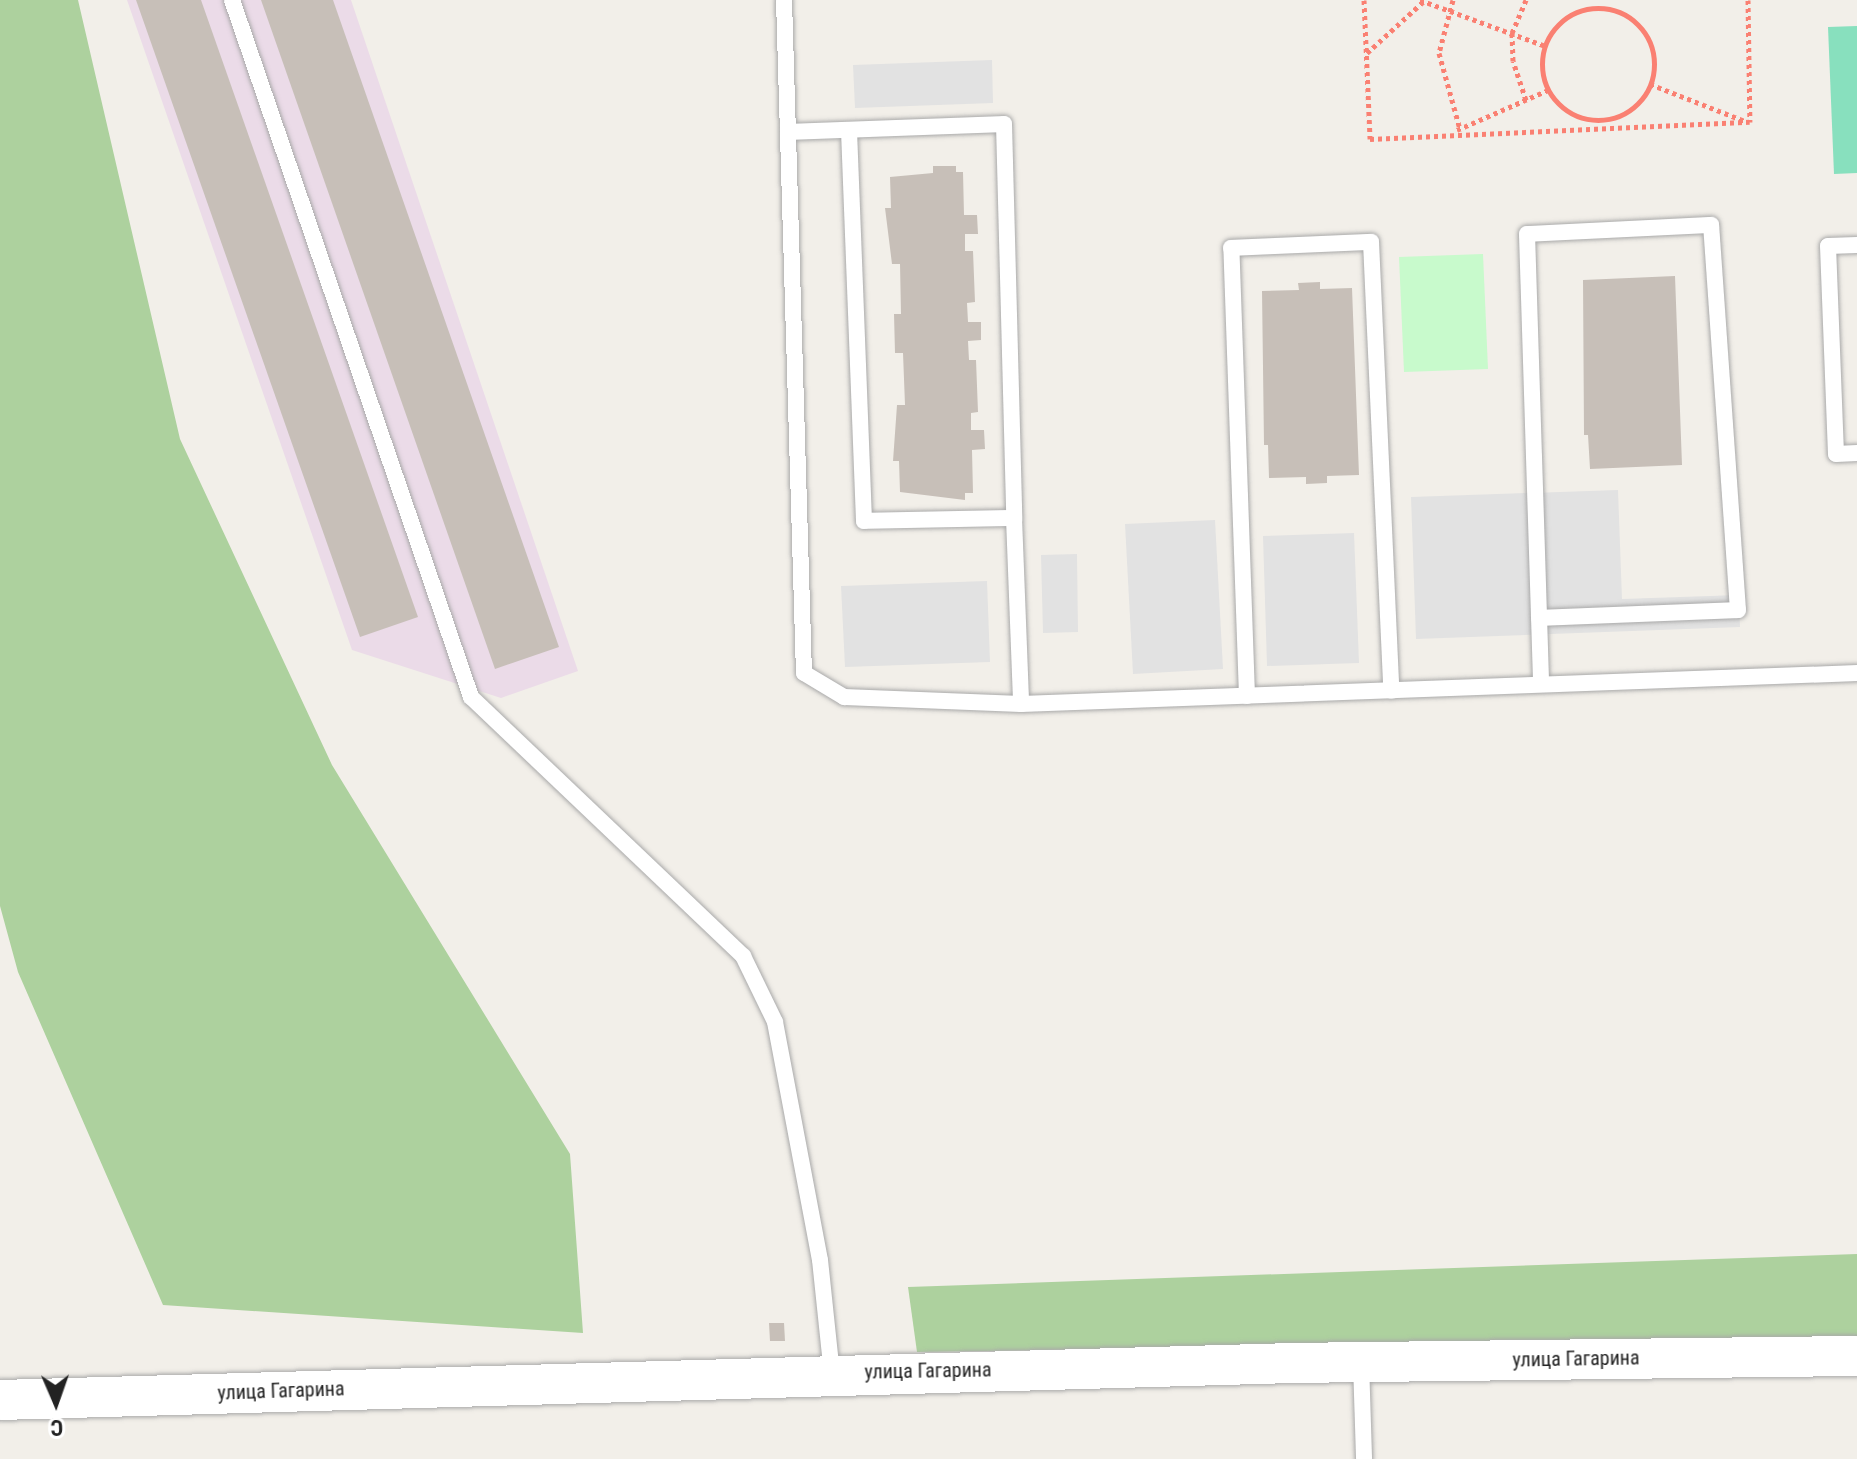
<!DOCTYPE html>
<html>
<head>
<meta charset="utf-8">
<style>
	body { margin:0 }
	#map { position:relative; width:1857px; height:1459px; overflow:hidden; background:#f2efe9; font-family:"Roboto Condensed",sans-serif }
	div>[style] { position:absolute }
	[style*='--x'] { left:calc(var(--x)*1px); top:calc(var(--y)*1px); width:calc(var(--w)*1px); rotate:calc(var(--a)*1deg) }
	.industrial>* { inset:0; background:#ebdbe8 }
	.forest>* { inset:0; background:#add19e }
	.park>* { inset:0; background:#c8facc }
	.pitch>* { inset:0; background:#88e0be }
	.parking>* { inset:0; background:#e2e2e2 }
	.building>* { inset:0; background:#c7bfb8 }
	.path>* { height:5px; margin-top:-2.5px; transform-origin:0; background:repeating-linear-gradient(90deg,#fa8072 0 4px,transparent 0 8px) }
	.path>.ring { margin:-2.5px; padding:0; box-sizing:content-box; background:none; border:5px solid #fa8072; border-radius:50% }
	.roads { filter:drop-shadow(0 0 2px #a9a9a9) drop-shadow(0 0 2px #a9a9a9) }
	.service>* { height:16px; margin:-8px; padding:0 8px; transform-origin:8px; border-radius:8px; background:#fff }
	.tertiary>* { height:40px; margin:-20px; padding:0 20px; transform-origin:20px; border-radius:20px; background:#fff }
	span { translate:-50% -50%; white-space:nowrap; text-align:center; line-height:1.15; -webkit-text-stroke:7px #fff; paint-order:stroke }
	.street-label { font-size:20px; color:#222 }
	.north { position:absolute; left:16px; top:1363px; width:80px; height:80px; -webkit-text-stroke:6px #fff; paint-order:stroke; rotate:178deg; font-size:22px; font-weight:700; line-height:32px; text-align:center; color:#222 }
	.north::after { content:''; display:block; margin:auto; width:28px; height:36px; background:#222; clip-path:polygon(50% 0,100% 100%,50% 72%,0 100%) }
</style>
</head>
<body>
<div id="map">
	<div class="industrial">
		<i style="clip-path:polygon(127px 0,351px 0,578px 671px,501px 698px,352px 650px)"></i>
	</div>
	<div class="forest">
		<i style="clip-path:polygon(0 0,78px 0,180px 439px,332px 765px,570px 1154px,583px 1333px,163px 1305px,18px 972px,0 906px)"></i>
		<i style="clip-path:polygon(1857px 1254px,1857px 1337px,917px 1352px,908px 1287px)"></i>
	</div>
	<div class="park">
		<i style="clip-path:polygon(1483px 254px,1488px 369px,1404px 372px,1399px 257px)"></i>
	</div>
	<div class="pitch">
		<i style="clip-path:polygon(1857px 26px,1857px 173px,1834px 174px,1828px 27px)"></i>
	</div>
	<div class="parking">
		<i style="clip-path:polygon(992px 60px,993px 103px,855px 108px,853px 65px)"></i>
		<i style="clip-path:polygon(1618px 490px,1622px 599px,1739px 595px,1740px 627px,1416px 639px,1411px 497px)"></i>
		<i style="clip-path:polygon(1215px 520px,1223px 669px,1133px 674px,1125px 524px)"></i>
		<i style="clip-path:polygon(1354px 533px,1359px 663px,1267px 666px,1263px 536px)"></i>
		<i style="clip-path:polygon(1077px 554px,1078px 632px,1043px 633px,1041px 555px)"></i>
		<i style="clip-path:polygon(987px 581px,990px 662px,845px 667px,841px 586px)"></i>
	</div>
	<div class="building">
		<i style="clip-path:polygon(136px 0,201px 0,418px 617px,360px 637px)"></i>
		<i style="clip-path:polygon(261px 0,333px 0,559px 647px,495px 669px)"></i>
		<i style="clip-path:polygon(933px 166px,956px 166px,956px 172px,963px 172px,964px 215px,977px 215px,978px 234px,965px 234px,965px 251px,973px 251px,975px 302px,967px 303px,968px 322px,981px 322px,981px 340px,968px 341px,969px 360px,976px 360px,978px 412px,971px 413px,971px 430px,984px 430px,985px 449px,972px 450px,973px 493px,965px 493px,965px 500px,900px 492px,899px 461px,893px 461px,897px 405px,905px 405px,903px 353px,895px 353px,894px 314px,901px 314px,900px 264px,892px 264px,885px 208px,891px 208px,890px 177px,933px 173px)"></i>
		<i style="clip-path:polygon(1675px 276px,1682px 465px,1590px 469px,1588px 435px,1584px 435px,1583px 280px)"></i>
		<i style="clip-path:polygon(1320px 282px,1320px 289px,1352px 288px,1359px 475px,1327px 476px,1327px 483px,1306px 484px,1306px 477px,1269px 478px,1268px 445px,1264px 445px,1262px 291px,1299px 290px,1298px 283px)"></i>
		<i style="clip-path:polygon(769px 1323px,784px 1323px,785px 1341px,770px 1341px)"></i>
	</div>
	<div class="path">
		<i style="--x:1364;--y:0;--w:139;--a:87.5"></i>
		<i style="--x:1370;--y:139;--w:380;--a:-2.6"></i>
		<i style="--x:1420;--y:0;--w:134;--a:20.1"></i>
		<i style="--x:1453;--y:0;--w:55;--a:104.8"></i>
		<i style="--x:1439;--y:53;--w:79;--a:74.6"></i>
		<i style="--x:1748;--y:0;--w:122;--a:89.1"></i>
		<i class="ring" style="left:1542px;top:8px;width:107px;height:107px"></i>
		<i style="--x:1367;--y:53;--w:77;--a:-42.4"></i>
		<i style="--x:1650;--y:84;--w:102;--a:21.3"></i>
		<i style="--x:1526;--y:100;--w:41;--a:-108.4"></i>
		<i style="--x:1513;--y:61;--w:28;--a:-92"></i>
		<i style="--x:1512;--y:33;--w:36;--a:-67"></i>
		<i style="--x:1457;--y:130;--w:99;--a:-23.7"></i>
	</div>
	<div class="roads">
		<div class="service">
			<i style="--x:232;--y:0;--w:737;--a:71.07"></i>
			<i style="--x:471;--y:697;--w:376;--a:43.6"></i>
			<i style="--x:743;--y:956;--w:73;--a:64.1"></i>
			<i style="--x:775;--y:1022;--w:242;--a:79.3"></i>
			<i style="--x:820;--y:1260;--w:115;--a:84"></i>
			<i style="--x:784;--y:0;--w:673;--a:88.3"></i>
			<i style="--x:804;--y:673;--w:47;--a:31"></i>
			<i style="--x:844;--y:697;--w:177;--a:2.3"></i>
			<i style="--x:1021;--y:704;--w:837;--a:-2.12"></i>
			<i style="--x:788;--y:132;--w:216;--a:-2.1"></i>
			<i style="--x:1004;--y:124;--w:394;--a:88.5"></i>
			<i style="--x:1014;--y:518;--w:150;--a:178.9"></i>
			<i style="--x:864;--y:521;--w:391;--a:-92.2"></i>
			<i style="--x:1857;--y:245;--w:29;--a:178"></i>
			<i style="--x:1828;--y:246;--w:208;--a:87.8"></i>
			<i style="--x:1836;--y:454;--w:21;--a:-3"></i>
			<i style="--x:1014;--y:518;--w:186;--a:87.8"></i>
			<i style="--x:1539;--y:618;--w:199;--a:-2.3"></i>
			<i style="--x:1738;--y:610;--w:386;--a:-94"></i>
			<i style="--x:1711;--y:225;--w:184;--a:177.2"></i>
			<i style="--x:1527;--y:234;--w:448;--a:88.2"></i>
			<i style="--x:1247;--y:696;--w:448;--a:-92"></i>
			<i style="--x:1231;--y:248;--w:140;--a:-2.5"></i>
			<i style="--x:1371;--y:242;--w:449;--a:87.4"></i>
			<i style="--x:1361;--y:1362;--w:97;--a:88.2"></i>
		</div>
		<div class="tertiary">
			<i style="--x:0;--y:1400;--w:1290;--a:-1.64"></i>
			<i style="--x:1289;--y:1363;--w:568;--a:-0.71"></i>
		</div>
	</div>
	<div class="street-label">
		<span style="left:1576px;top:1359px;rotate:-1deg">улица Гагарина</span>
		<span style="left:928px;top:1371px;rotate:-1deg">улица Гагарина</span>
		<span style="left:281px;top:1391px;rotate:-2deg">улица Гагарина</span>
	</div>
	<div class="north">С</div>
</div>
</body>
</html>
